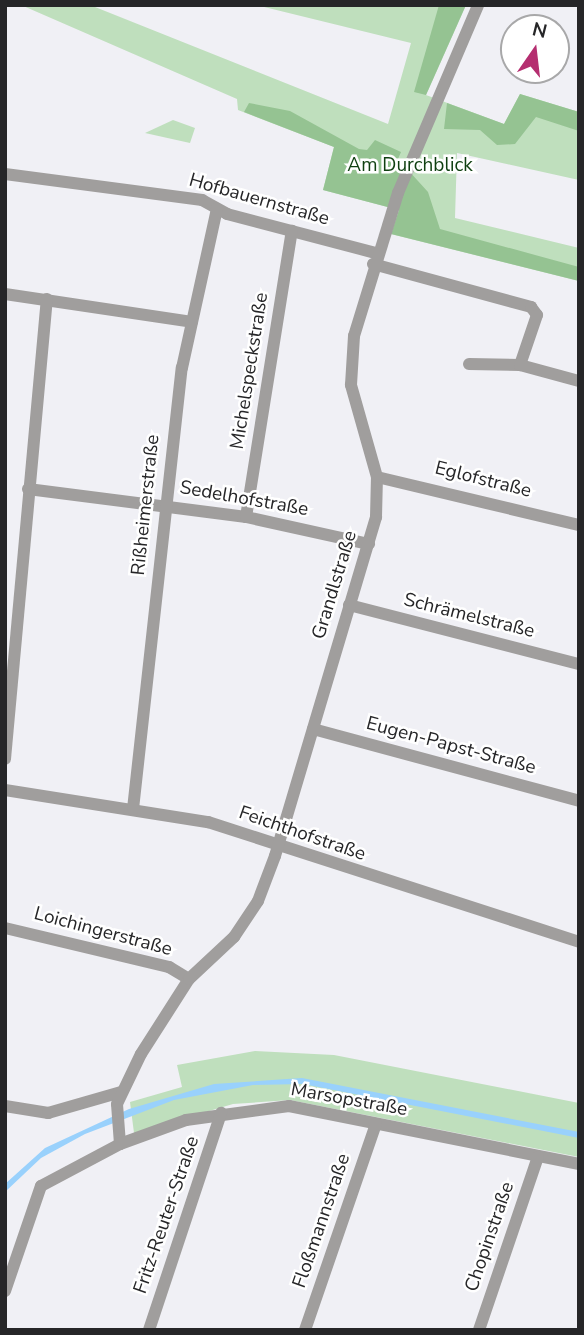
<!DOCTYPE html>
<html>
<head>
<meta charset="utf-8">
<style>
	body { margin:0 }
	#map { position:relative; width:584px; height:1335px; overflow:hidden; background:#f0f0f5; font-family:"Nunito Sans",sans-serif }
	div>[style] { position:absolute }
	[style*='--x'] { left:calc(var(--x)*1px); top:calc(var(--y)*1px); width:calc(var(--w)*1px); rotate:calc(var(--a)*1deg) }
	.green>* { inset:0; background:#bfdfbd }
	.forest>* { inset:0; background:#95c392 }
	.water>* { inset:0; background:#99d1fc }
	.minor>* { height:12px; margin:-6px; padding:0 6px; transform-origin:6px; border-radius:6px; background:#a09e9d }
	span { translate:-50% -50%; white-space:nowrap; text-align:center; line-height:1.15; -webkit-text-stroke:5px #fff; paint-order:stroke }
	.park-label { font-size:19px; color:#0f3f10 }
	.street-label { font-size:19px; color:#262628 }
	.frame { position:absolute; inset:0; border:7px solid #262628; pointer-events:none }
	.north { position:absolute; left:500px; top:14px; width:70px; height:70px; box-sizing:border-box; background:#fff; border:2px solid #a8a8a9; border-radius:50%; rotate:14deg; font-size:19px; font-weight:700; line-height:28px; text-align:center; color:#262628 }
	.north::after { content:''; display:block; margin:auto; width:24px; height:32px; background:#b52e70; clip-path:polygon(50% 0,100% 100%,50% 72%,0 100%) }
</style>
</head>
<body>
<div id="map">
	<div class="green">
		<i style="clip-path:polygon(21px 5px,90px 5px,388px 124px,411px 43px,256px 5px,466px 5px,426px 95px,504px 124px,520px 94px,579px 112px,579px 180px,457px 153px,455px 218px,579px 248px,579px 281px,391px 234px,399px 210px,323px 190px,334px 147px,238px 110px,237px 99px)"></i>
		<i style="clip-path:polygon(173px 120px,195px 128px,190px 143px,145px 133px)"></i>
		<i style="clip-path:polygon(255px 1051px,334px 1055px,579px 1103px,579px 1157px,290px 1100px,233px 1104px,134px 1133px,130px 1102px,182px 1087px,177px 1065px)"></i>
	</div>
	<div class="forest">
		<i style="clip-path:polygon(439px 5px,466px 5px,426px 95px,414px 92px)"></i>
		<i style="clip-path:polygon(520px 94px,579px 112px,579px 131px,536px 117px,515px 144px,497px 145px,480px 130px,444px 129px,447px 103px,504px 124px)"></i>
		<i style="clip-path:polygon(249px 103px,290px 111px,359px 149px,367px 150px,375px 140px,401px 152px,398px 159px,428px 192px,440px 229px,579px 267px,579px 281px,391px 234px,399px 210px,323px 190px,334px 147px,244px 112px)"></i>
	</div>
	<div class="water">
		<i style="clip-path:polygon(302px 1078px,579px 1132px,579px 1138px,303px 1084px,253px 1085px,174px 1100px,85px 1134px,41px 1158px,5px 1192px,5px 1184px,45px 1148px,129px 1109px,214px 1084px)"></i>
	</div>
	<div class="minor">
		<i style="--x:5;--y:174;--w:199;--a:7.5"></i>
		<i style="--x:202;--y:200;--w:29;--a:29"></i>
		<i style="--x:227;--y:214;--w:154;--a:14.7"></i>
		<i style="--x:373;--y:264;--w:164;--a:15.2"></i>
		<i style="--x:531;--y:307;--w:10;--a:53"></i>
		<i style="--x:537;--y:315;--w:53;--a:108.8"></i>
		<i style="--x:5;--y:294;--w:189;--a:8.5"></i>
		<i style="--x:469;--y:364;--w:51;--a:1.1"></i>
		<i style="--x:520;--y:365;--w:61;--a:15.2"></i>
		<i style="--x:377;--y:477;--w:208;--a:13.4"></i>
		<i style="--x:28;--y:489;--w:220;--a:7.3"></i>
		<i style="--x:246;--y:517;--w:126;--a:12.4"></i>
		<i style="--x:246;--y:517;--w:290;--a:-80.9"></i>
		<i style="--x:349;--y:605;--w:237;--a:14.4"></i>
		<i style="--x:313;--y:729;--w:276;--a:15.1"></i>
		<i style="--x:5;--y:759;--w:462;--a:-84.8"></i>
		<i style="--x:5;--y:790;--w:206;--a:9"></i>
		<i style="--x:208;--y:822;--w:390;--a:17.9"></i>
		<i style="--x:133;--y:809;--w:444;--a:-83.7"></i>
		<i style="--x:182;--y:368;--w:163;--a:-77.6"></i>
		<i style="--x:5;--y:928;--w:169;--a:13.4"></i>
		<i style="--x:169;--y:967;--w:23;--a:31"></i>
		<i style="--x:5;--y:1106;--w:44;--a:9.2"></i>
		<i style="--x:48;--y:1113;--w:76;--a:-16"></i>
		<i style="--x:120;--y:1144;--w:40;--a:-94.3"></i>
		<i style="--x:117;--y:1104;--w:55;--a:-64.4"></i>
		<i style="--x:141;--y:1054;--w:89;--a:-57.4"></i>
		<i style="--x:189;--y:979;--w:62;--a:-43"></i>
		<i style="--x:234;--y:937;--w:43;--a:-56.3"></i>
		<i style="--x:258;--y:901;--w:48;--a:-69.3"></i>
		<i style="--x:275;--y:856;--w:354;--a:-73.4"></i>
		<i style="--x:376;--y:517;--w:40;--a:-88.6"></i>
		<i style="--x:377;--y:477;--w:96;--a:-105.8"></i>
		<i style="--x:351;--y:385;--w:49;--a:-86.5"></i>
		<i style="--x:354;--y:336;--w:150;--a:-72.9"></i>
		<i style="--x:398;--y:193;--w:204;--a:-66.9"></i>
		<i style="--x:5;--y:1291;--w:111;--a:-71.1"></i>
		<i style="--x:41;--y:1186;--w:89;--a:-28"></i>
		<i style="--x:120;--y:1144;--w:70;--a:-20"></i>
		<i style="--x:186;--y:1120;--w:104;--a:-7.7"></i>
		<i style="--x:289;--y:1106;--w:296;--a:11.3"></i>
		<i style="--x:149;--y:1330;--w:229;--a:-71.6"></i>
		<i style="--x:305;--y:1330;--w:218;--a:-71"></i>
		<i style="--x:479;--y:1330;--w:183;--a:-71.2"></i>
	</div>
	<div class="park-label">
		<span style="left:410px;top:166px">Am Durchblick</span>
	</div>
	<div class="street-label">
		<span style="left:259px;top:200px;rotate:16deg">Hofbauernstraße</span>
		<span style="left:250px;top:371px;rotate:-81deg">Michelspeckstraße</span>
		<span style="left:483px;top:480px;rotate:14deg">Eglofstraße</span>
		<span style="left:244px;top:499px;rotate:10deg">Sedelhofstraße</span>
		<span style="left:146px;top:505px;rotate:-84deg">Rißheimerstraße</span>
		<span style="left:335px;top:585px;rotate:-73deg">Grandlstraße</span>
		<span style="left:469px;top:616px;rotate:14deg">Schrämelstraße</span>
		<span style="left:451px;top:746px;rotate:15deg">Eugen-Papst-Straße</span>
		<span style="left:302px;top:834px;rotate:19deg">Feichthofstraße</span>
		<span style="left:103px;top:932px;rotate:15deg">Loichingerstraße</span>
		<span style="left:349px;top:1100px;rotate:10deg">Marsopstraße</span>
		<span style="left:167px;top:1215px;rotate:-71deg">Fritz-Reuter-Straße</span>
		<span style="left:322px;top:1221px;rotate:-71deg">Floßmannstraße</span>
		<span style="left:490px;top:1237px;rotate:-71deg">Chopinstraße</span>
	</div>
	<div class="frame"></div>
	<div class="north">N</div>
</div>
</body>
</html>
